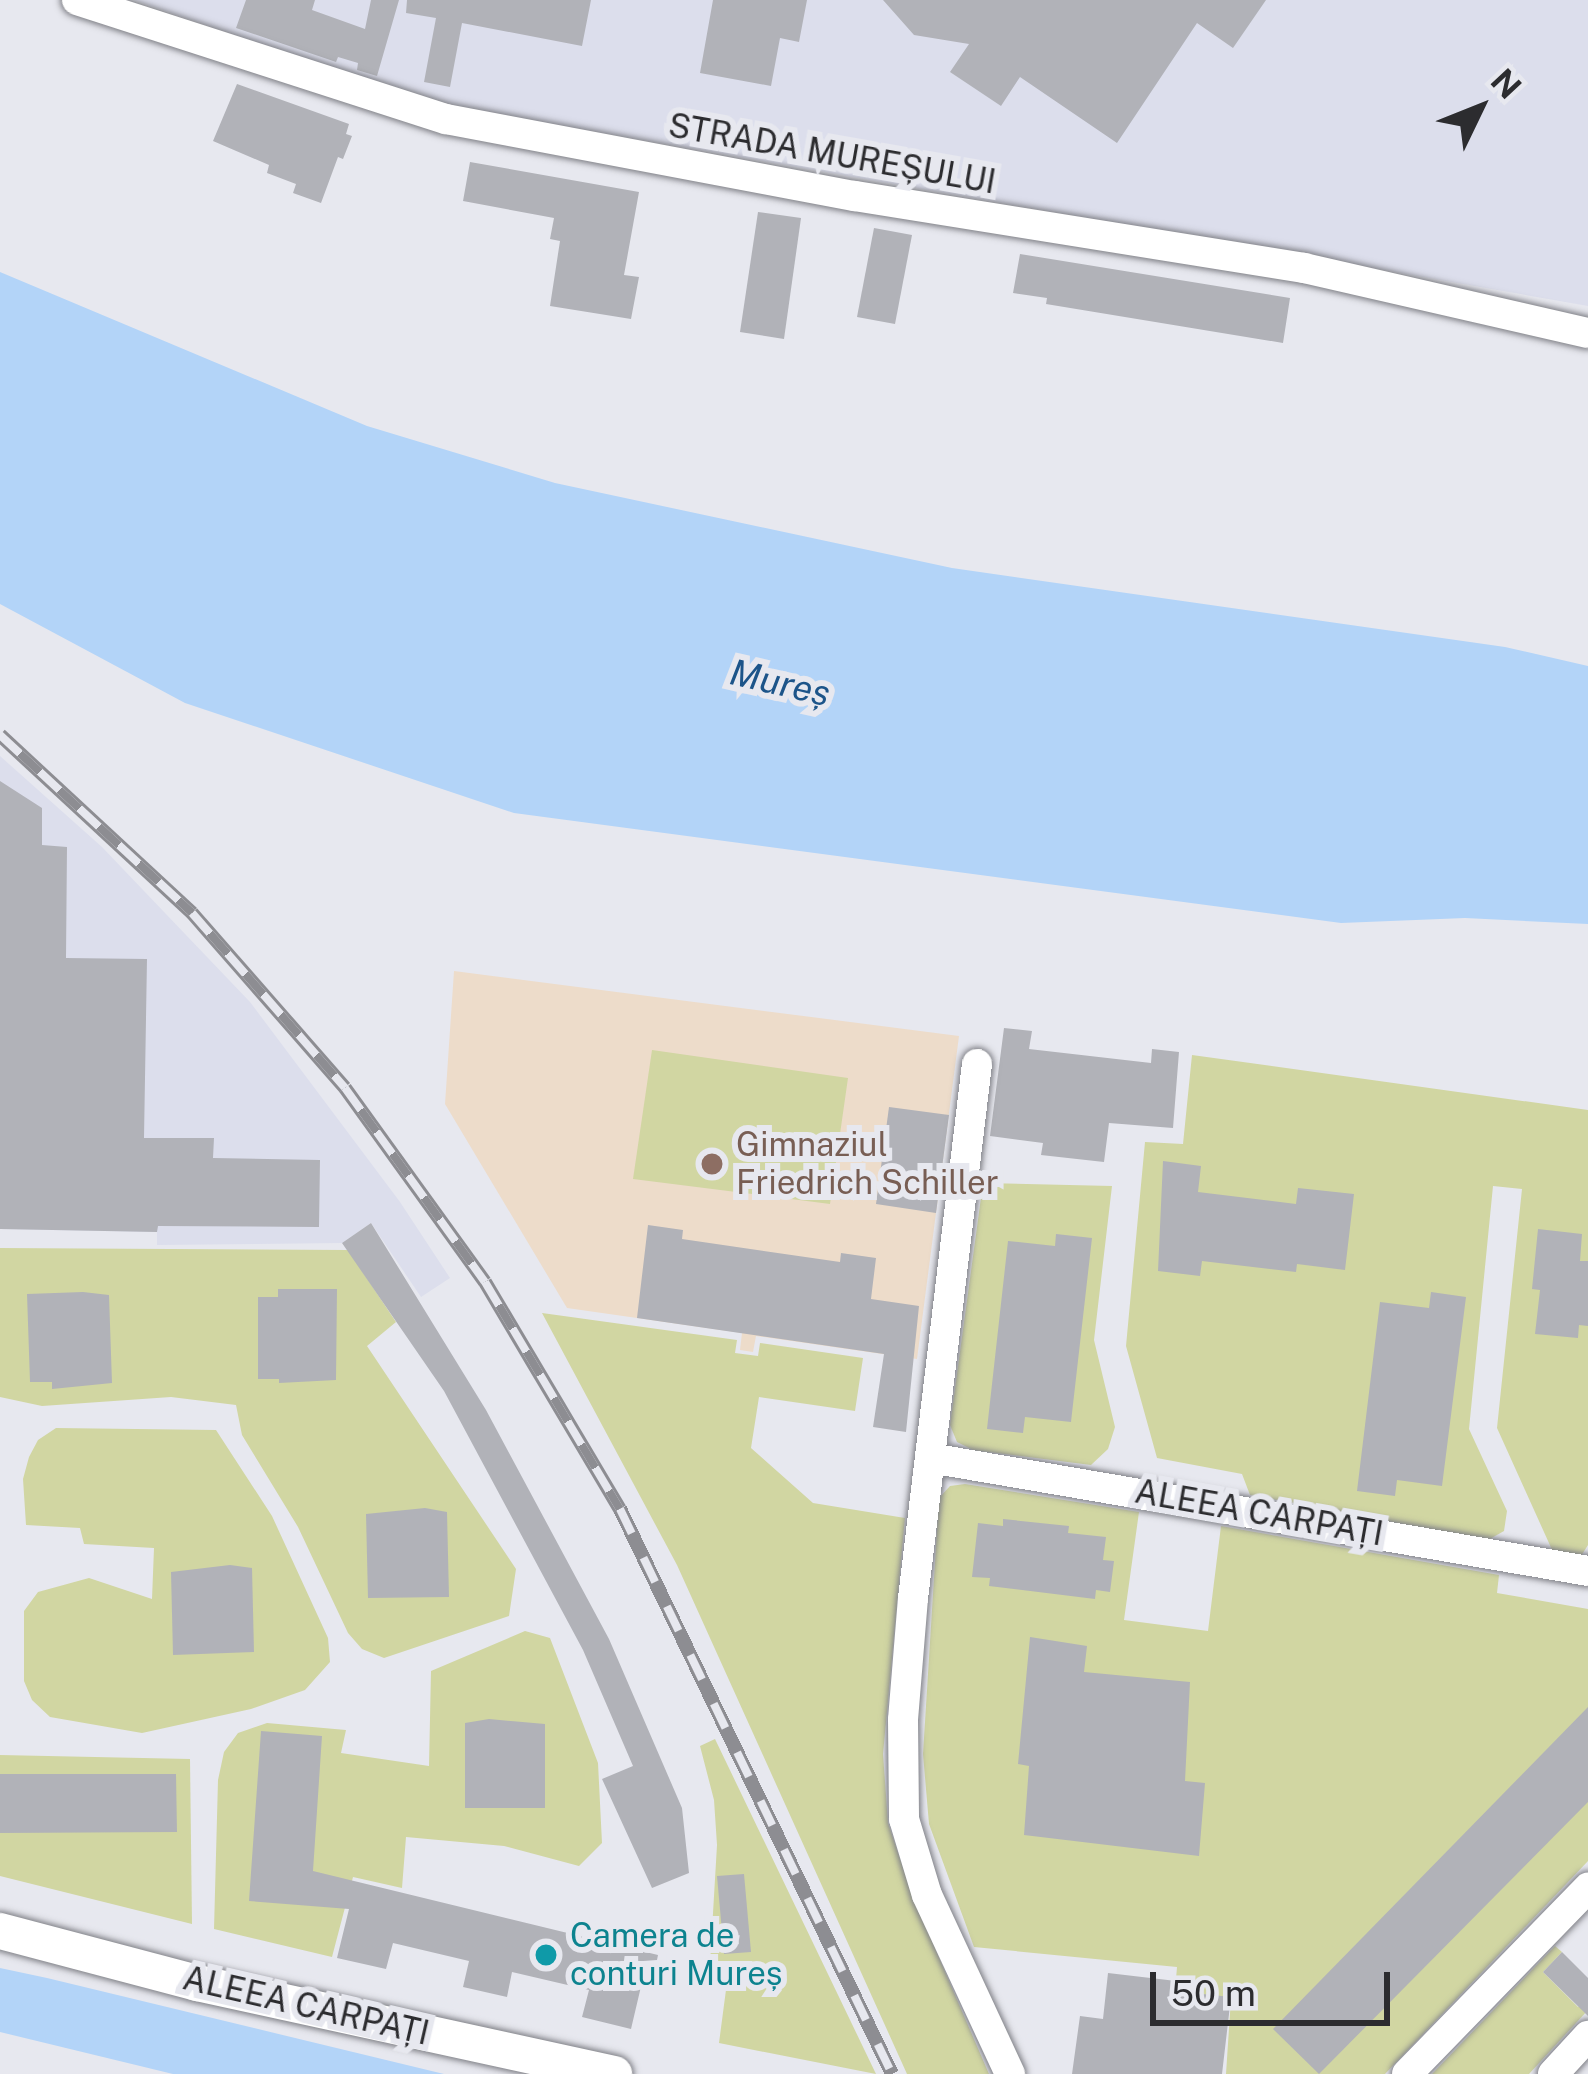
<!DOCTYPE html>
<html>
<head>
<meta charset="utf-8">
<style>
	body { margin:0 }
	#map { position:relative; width:1588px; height:2074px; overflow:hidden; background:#e7e8ef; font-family:"Public Sans",sans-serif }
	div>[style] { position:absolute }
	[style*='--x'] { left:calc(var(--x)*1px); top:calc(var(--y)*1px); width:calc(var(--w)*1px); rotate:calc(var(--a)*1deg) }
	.built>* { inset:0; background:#dcdeec }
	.education>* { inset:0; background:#eddcca }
	.green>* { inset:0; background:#d1d6a2 }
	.water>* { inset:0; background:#b3d4f8 }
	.building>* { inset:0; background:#b1b2b8 }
	.roads { filter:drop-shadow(0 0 3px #808187) drop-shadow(0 0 3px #808187) }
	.minor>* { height:30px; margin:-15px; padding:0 15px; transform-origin:15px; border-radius:15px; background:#fff }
	.tertiary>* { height:36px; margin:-18px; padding:0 18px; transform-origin:18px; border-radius:18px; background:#fff }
	.rail>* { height:14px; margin-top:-7px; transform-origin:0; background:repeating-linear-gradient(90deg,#e7e8ef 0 27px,#8d8d92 0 54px); box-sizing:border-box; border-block:3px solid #8d8d92 }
	.dots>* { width:33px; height:33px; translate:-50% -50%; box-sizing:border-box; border:6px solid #e7e8ef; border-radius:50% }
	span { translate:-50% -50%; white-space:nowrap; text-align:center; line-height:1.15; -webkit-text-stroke:12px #e7e8ef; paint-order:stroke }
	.street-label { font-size:33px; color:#2c2c2f }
	.education-label { font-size:33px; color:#785e54 }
	.left { translate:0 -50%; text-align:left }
	.culture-label { font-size:33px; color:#0d838f }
	.water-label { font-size:36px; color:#1c5489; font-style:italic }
	.north { position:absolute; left:1420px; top:48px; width:120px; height:120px; -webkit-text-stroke:9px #e7e8ef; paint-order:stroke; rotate:47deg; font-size:33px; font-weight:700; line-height:48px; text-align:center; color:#2c2c2f }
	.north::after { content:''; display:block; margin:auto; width:42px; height:54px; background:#2c2c2f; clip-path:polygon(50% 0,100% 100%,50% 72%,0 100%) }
	.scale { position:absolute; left:1150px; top:1972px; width:240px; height:54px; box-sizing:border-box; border:6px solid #2c2c2f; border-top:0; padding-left:15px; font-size:36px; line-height:42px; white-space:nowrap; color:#2c2c2f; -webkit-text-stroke:9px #e7e8ef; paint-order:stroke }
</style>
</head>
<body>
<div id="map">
	<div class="built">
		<i style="clip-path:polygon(134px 0,1588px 0,1588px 306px,426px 102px)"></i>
		<i style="clip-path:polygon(0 756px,102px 847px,250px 1002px,400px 1202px,450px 1278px,421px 1297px,371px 1223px,342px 1243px,157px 1245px,157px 1232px,0 1229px)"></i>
	</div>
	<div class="education">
		<i style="clip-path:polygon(454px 971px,959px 1036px,917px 1359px,756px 1336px,753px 1352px,740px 1350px,742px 1333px,567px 1308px,445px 1104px)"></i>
	</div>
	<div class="green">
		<i style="clip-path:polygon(652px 1050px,848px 1078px,830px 1204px,633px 1179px)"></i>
		<i style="clip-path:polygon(1192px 1055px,1588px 1110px,1588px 1545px,1581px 1556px,1553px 1552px,1497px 1428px,1522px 1189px,1493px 1186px,1469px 1429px,1507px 1511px,1504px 1531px,1488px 1540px,1250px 1495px,1242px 1474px,1157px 1458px,1126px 1346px,1145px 1142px,1183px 1144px)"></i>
		<i style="clip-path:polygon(983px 1183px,1112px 1186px,1094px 1340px,1115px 1427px,1108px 1449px,1091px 1465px,973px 1450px,957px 1442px,950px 1425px)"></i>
		<i style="clip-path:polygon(0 1248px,348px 1250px,396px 1322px,367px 1346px,516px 1569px,509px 1616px,384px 1658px,362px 1649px,348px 1633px,298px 1527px,242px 1435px,236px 1405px,171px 1397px,42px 1406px,0 1397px)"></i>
		<i style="clip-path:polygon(542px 1313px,737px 1340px,735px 1353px,758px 1356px,760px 1343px,863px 1358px,855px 1411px,759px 1397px,751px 1448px,813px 1503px,905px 1518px,883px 1754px,888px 1823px,912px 1895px,989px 2074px,907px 2074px,677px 1565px)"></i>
		<i style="clip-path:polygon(56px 1428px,216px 1430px,272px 1516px,328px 1638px,330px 1662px,305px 1690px,251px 1709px,142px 1733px,50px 1717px,32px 1700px,24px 1681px,24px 1611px,38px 1592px,89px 1578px,152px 1599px,154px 1548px,84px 1544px,80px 1528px,26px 1525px,23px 1479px,29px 1457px,38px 1440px)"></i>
		<i style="clip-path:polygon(965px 1484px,1139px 1512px,1124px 1620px,1208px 1631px,1221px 1526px,1499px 1575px,1497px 1593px,1588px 1609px,1588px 1861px,1385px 2074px,1226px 2074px,1231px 1998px,1175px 1991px,1177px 1967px,974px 1947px,929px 1824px,923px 1754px,939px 1498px,950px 1486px)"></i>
		<i style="clip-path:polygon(525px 1631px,550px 1638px,598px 1763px,602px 1843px,579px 1866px,504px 1846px,406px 1837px,402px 1888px,353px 1877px,332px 1957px,214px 1929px,218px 1780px,224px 1752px,238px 1733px,267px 1723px,346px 1730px,341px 1753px,429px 1766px,431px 1671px)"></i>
		<i style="clip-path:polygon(715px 1739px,876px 2074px,719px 2043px,729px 1967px,710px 1964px,717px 1845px,714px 1800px,700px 1746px)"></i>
		<i style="clip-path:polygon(0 1755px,190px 1759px,192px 1924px,0 1876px)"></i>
		<i style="clip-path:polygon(1555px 1946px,1562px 1952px,1543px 1972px,1578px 2007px,1588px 1998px,1588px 2010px,1529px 2074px,1432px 2074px)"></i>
	</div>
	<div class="water">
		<i style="clip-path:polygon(0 272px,367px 426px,555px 483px,952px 568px,1505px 647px,1588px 666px,1588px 924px,1465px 918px,1341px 923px,514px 813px,185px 703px,0 604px)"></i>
		<i style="clip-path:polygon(0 1968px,47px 1978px,444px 2074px,173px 2074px,0 2032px)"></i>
	</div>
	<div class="building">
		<i style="clip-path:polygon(246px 0,315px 0,312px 10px,365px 29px,371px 0,399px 0,377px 76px,357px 70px,358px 63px,338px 57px,336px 62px,236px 28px)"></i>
		<i style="clip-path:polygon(407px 0,591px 0,582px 46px,462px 23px,450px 87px,424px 82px,436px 18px,406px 13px)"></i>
		<i style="clip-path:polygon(713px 0,807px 0,799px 42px,780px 38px,771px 86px,700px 73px)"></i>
		<i style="clip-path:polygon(883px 0,1266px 0,1233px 48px,1197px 23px,1117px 143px,1020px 77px,1001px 106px,950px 72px,969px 44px,914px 35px)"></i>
		<i style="clip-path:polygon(237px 84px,349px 124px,346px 134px,352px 136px,343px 159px,338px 157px,321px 203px,293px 193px,296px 184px,267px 173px,269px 165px,213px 141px)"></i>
		<i style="clip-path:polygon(470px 162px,639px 192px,624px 275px,639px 277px,631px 319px,550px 306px,560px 241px,550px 239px,554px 218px,463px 201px)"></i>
		<i style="clip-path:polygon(758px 212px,801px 218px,784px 339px,740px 332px)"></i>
		<i style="clip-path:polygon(874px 228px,912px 235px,895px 324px,857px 317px)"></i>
		<i style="clip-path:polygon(1020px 254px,1290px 298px,1283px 343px,1046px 304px,1047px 298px,1013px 293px)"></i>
		<i style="clip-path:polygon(0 781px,42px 808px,42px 845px,67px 847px,66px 958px,147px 959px,144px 1138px,214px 1138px,213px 1158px,320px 1160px,319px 1227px,158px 1226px,157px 1232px,0 1229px)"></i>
		<i style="clip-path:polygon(1004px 1028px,1032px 1031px,1029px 1049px,1151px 1063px,1152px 1049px,1179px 1052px,1173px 1128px,1109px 1123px,1104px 1162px,1041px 1155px,1043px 1143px,990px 1136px)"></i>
		<i style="clip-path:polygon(889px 1107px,949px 1115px,936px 1213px,876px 1204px)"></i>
		<i style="clip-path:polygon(1163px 1161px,1201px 1166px,1198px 1192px,1296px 1204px,1298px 1188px,1354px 1194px,1345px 1270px,1297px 1264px,1296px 1272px,1202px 1261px,1200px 1276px,1158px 1271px)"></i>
		<i style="clip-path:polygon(371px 1223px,486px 1410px,609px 1639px,682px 1808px,689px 1873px,652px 1888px,602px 1779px,633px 1766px,583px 1650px,444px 1391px,342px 1243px)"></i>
		<i style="clip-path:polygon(648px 1225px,683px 1230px,682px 1239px,840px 1262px,841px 1253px,876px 1258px,871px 1299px,919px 1306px,906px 1432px,873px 1427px,884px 1354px,637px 1318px)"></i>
		<i style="clip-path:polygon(1538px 1229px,1582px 1234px,1580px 1261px,1588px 1261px,1588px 1326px,1579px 1325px,1578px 1338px,1535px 1334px,1540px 1290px,1532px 1289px)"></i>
		<i style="clip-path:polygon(1056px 1234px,1092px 1238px,1071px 1422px,1025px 1417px,1023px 1433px,987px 1429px,1008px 1241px,1055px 1246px)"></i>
		<i style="clip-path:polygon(278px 1289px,337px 1289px,336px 1380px,279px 1383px,279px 1379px,258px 1379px,258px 1297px,278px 1297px)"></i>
		<i style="clip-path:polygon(83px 1292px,109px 1295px,112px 1383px,52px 1389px,52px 1382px,30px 1382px,27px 1294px)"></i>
		<i style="clip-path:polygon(1431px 1292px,1466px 1297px,1442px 1486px,1397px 1480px,1395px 1496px,1357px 1491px,1380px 1302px,1429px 1308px)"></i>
		<i style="clip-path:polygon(425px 1508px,447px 1512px,449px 1597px,368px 1598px,366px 1514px)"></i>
		<i style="clip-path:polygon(1003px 1519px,1069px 1526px,1068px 1533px,1106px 1537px,1103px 1560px,1114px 1561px,1110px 1592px,1096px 1590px,1095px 1599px,989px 1586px,990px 1578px,972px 1577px,978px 1523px,1003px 1526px)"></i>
		<i style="clip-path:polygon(230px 1565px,252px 1568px,254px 1652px,173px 1655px,171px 1572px)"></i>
		<i style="clip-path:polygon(1030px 1637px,1087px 1646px,1084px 1672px,1190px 1682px,1185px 1781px,1205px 1783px,1199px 1856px,1024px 1835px,1029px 1766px,1018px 1764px)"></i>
		<i style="clip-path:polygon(1588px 1707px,1588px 1802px,1319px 2074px,1273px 2029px)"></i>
		<i style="clip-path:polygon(489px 1719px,545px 1724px,545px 1808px,465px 1808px,465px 1723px)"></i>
		<i style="clip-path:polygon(261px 1731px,322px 1736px,313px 1871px,658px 1955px,657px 1960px,588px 1965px,643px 1978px,631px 2029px,582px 2017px,589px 1990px,512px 1972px,507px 1997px,463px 1987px,469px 1961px,393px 1943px,386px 1969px,337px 1958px,349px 1909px,249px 1901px)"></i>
		<i style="clip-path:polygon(0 1774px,176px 1774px,177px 1832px,0 1833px)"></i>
		<i style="clip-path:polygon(744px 1874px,751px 1952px,724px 1954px,717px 1876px)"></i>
		<i style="clip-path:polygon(1562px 1952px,1588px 1978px,1588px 2016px,1543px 1972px)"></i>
		<i style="clip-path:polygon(1108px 1973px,1176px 1981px,1175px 1991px,1231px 1997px,1222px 2074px,1072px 2074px,1080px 2016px,1103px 2019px)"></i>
	</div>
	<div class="roads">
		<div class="minor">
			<i style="--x:77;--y:0;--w:388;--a:17.9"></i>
			<i style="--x:446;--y:119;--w:416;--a:10.7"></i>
			<i style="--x:855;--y:196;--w:455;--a:9.1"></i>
			<i style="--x:1304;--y:268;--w:291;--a:12.9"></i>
			<i style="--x:977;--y:1064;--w:538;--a:96.83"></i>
			<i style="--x:913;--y:1598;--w:122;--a:94.7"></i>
			<i style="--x:903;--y:1720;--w:99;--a:89.4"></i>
			<i style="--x:904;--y:1819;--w:79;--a:73.2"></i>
			<i style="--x:927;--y:1895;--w:197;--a:65.1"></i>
			<i style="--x:930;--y:1458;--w:668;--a:9.74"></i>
			<i style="--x:1407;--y:2074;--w:260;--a:-45.8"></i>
			<i style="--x:1553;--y:2074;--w:52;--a:-47.4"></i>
		</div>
		<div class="tertiary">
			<i style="--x:0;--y:1931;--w:204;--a:14.8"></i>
			<i style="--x:197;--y:1983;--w:427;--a:12.3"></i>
		</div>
	</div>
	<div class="rail">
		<i style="--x:0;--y:735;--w:262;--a:42.8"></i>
		<i style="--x:192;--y:913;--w:232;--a:48.8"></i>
		<i style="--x:345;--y:1088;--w:239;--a:54.2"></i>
		<i style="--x:485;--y:1282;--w:264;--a:59.3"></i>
		<i style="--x:620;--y:1509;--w:627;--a:64.29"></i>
	</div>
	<div class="dots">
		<i style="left:712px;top:1164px;background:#8d6e63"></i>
		<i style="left:546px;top:1955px;background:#0f9aa8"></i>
	</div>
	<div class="street-label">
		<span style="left:832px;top:154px;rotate:10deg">STRADA MUREȘULUI</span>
		<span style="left:1259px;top:1513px;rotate:10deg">ALEEA CARPAȚI</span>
		<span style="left:306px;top:2006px;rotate:13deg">ALEEA CARPAȚI</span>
	</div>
	<div class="education-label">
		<span class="left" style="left:736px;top:1164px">Gimnaziul<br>Friedrich Schiller</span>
	</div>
	<div class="culture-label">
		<span class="left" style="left:570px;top:1955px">Camera de<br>conturi Mureș</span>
	</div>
	<div class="water-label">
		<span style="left:780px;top:683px;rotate:13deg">Mureș</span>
	</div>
	<div class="north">N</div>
	<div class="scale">50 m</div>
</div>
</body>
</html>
